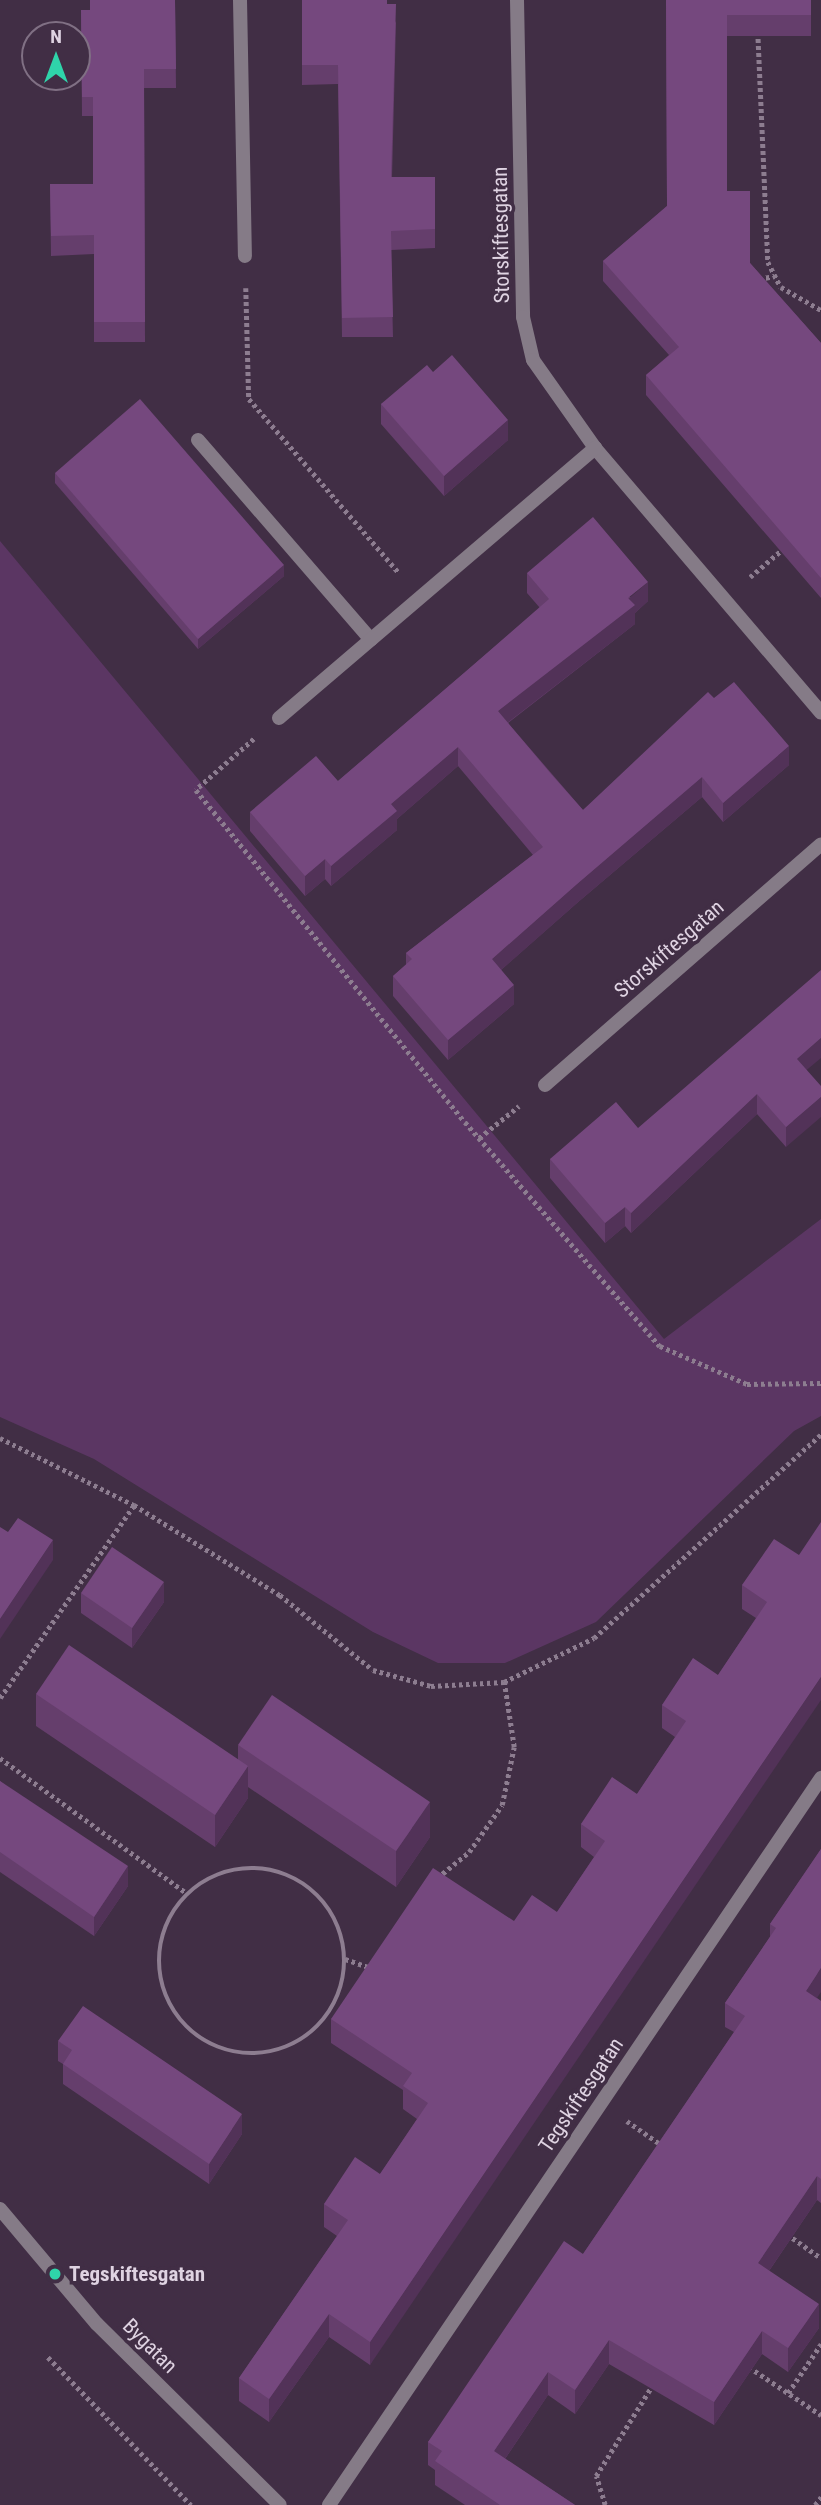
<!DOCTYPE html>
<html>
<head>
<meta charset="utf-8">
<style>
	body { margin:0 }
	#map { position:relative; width:821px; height:2505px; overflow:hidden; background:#412e45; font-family:"Roboto Condensed",sans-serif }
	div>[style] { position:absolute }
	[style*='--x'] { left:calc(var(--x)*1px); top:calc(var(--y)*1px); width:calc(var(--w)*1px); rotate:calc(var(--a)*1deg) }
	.green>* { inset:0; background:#5b3663 }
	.path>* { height:4.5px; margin-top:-2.25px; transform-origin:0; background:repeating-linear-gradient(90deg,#8d7d90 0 3.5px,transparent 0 7px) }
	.path>.ring { margin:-2.25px; padding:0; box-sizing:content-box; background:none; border:4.5px solid #8d7d90; border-radius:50% }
	.service>* { height:14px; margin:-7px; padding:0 7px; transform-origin:7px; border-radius:7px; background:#857b87 }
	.minor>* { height:14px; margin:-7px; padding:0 7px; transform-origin:7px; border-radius:7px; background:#857b87 }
	.tertiary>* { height:14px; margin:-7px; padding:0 7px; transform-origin:7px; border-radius:7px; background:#857b87 }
	.wall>* { inset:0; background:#653e6c }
	.shaded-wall>* { inset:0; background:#523258 }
	.building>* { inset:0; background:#75487e }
	.dots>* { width:19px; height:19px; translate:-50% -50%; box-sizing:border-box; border:4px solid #412e45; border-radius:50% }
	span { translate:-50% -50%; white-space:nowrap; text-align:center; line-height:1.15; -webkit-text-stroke:7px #412e45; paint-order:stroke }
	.street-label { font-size:21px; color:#dfd3e2 }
	.poi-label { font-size:21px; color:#dfd3e2; font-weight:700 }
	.left { translate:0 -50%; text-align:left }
	.north { position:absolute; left:21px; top:21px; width:70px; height:70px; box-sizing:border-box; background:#412e45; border:2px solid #807084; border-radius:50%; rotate:0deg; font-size:19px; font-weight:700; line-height:28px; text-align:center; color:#dfd3e2 }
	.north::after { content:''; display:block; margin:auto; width:24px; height:32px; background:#2fd4aa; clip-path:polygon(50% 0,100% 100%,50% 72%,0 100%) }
</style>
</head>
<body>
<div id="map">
	<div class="green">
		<i style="clip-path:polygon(0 541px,664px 1339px,821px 1219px,821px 1416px,794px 1431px,596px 1622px,505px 1663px,438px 1663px,373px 1632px,94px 1459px,0 1417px)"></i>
	</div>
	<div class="path">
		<i style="--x:758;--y:32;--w:230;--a:87.5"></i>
		<i style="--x:768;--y:262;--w:28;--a:63"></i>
		<i style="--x:781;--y:287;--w:46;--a:29.9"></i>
		<i style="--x:759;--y:279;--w:16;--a:-11"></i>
		<i style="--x:246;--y:288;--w:111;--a:88.5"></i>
		<i style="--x:249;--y:399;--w:230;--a:49.2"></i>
		<i style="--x:750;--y:577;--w:43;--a:-40.3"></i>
		<i style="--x:254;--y:739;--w:77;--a:138.7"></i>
		<i style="--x:196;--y:790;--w:427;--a:51"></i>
		<i style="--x:465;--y:1122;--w:297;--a:49"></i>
		<i style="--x:660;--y:1346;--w:95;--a:23.6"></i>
		<i style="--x:747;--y:1384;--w:74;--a:-0.8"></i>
		<i style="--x:479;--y:1138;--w:51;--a:-38.7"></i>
		<i style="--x:0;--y:1438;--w:150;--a:26.6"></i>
		<i style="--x:134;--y:1505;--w:172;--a:31.7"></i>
		<i style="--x:280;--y:1595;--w:119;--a:38.9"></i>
		<i style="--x:373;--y:1670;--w:60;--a:15.4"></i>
		<i style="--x:431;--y:1686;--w:73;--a:-3.1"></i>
		<i style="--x:504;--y:1682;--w:100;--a:-26.1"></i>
		<i style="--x:594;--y:1638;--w:305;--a:-41.9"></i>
		<i style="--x:0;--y:1698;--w:235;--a:-55.2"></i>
		<i style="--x:0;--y:1758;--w:232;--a:35.9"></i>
		<i class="ring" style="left:159px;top:1868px;width:181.5px;height:181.5px"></i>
		<i style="--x:437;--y:1878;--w:41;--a:-39.1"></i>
		<i style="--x:469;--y:1852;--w:57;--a:-54.9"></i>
		<i style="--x:502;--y:1805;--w:59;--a:-78.3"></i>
		<i style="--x:514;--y:1747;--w:66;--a:-98.7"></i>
		<i style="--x:345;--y:1959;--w:28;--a:19"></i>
		<i style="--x:627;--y:2121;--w:44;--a:34.8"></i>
		<i style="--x:787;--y:2234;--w:42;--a:35.2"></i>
		<i style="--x:48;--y:2357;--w:206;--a:46"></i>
		<i style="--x:749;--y:2367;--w:87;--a:33.7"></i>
		<i style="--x:788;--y:2393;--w:59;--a:-56"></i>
		<i style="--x:605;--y:2505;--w:30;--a:-107"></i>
		<i style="--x:596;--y:2476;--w:106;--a:-58.1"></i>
		<i style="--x:815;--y:2505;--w:10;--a:-53"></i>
	</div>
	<div class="service">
		<i style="--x:198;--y:440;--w:264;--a:49.1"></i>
	</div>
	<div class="minor">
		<i style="--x:240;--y:0;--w:256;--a:88.9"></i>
		<i style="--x:517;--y:0;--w:317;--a:88.9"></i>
		<i style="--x:523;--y:317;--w:44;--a:76.9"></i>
		<i style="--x:533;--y:360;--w:108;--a:54.8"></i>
		<i style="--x:595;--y:448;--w:348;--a:49.5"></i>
		<i style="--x:279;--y:718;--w:416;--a:-40.5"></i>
		<i style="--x:545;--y:1085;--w:366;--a:-41.1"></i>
		<i style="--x:329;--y:2505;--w:878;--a:-55.91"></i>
	</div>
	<div class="tertiary">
		<i style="--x:0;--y:2209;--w:150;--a:49.9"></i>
		<i style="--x:97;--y:2324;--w:257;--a:44.7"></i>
	</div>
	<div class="wall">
		<i style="clip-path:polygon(175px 0,176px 88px,144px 88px,145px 342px,94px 342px,94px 254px,51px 256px,50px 184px,93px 184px,93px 116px,82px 116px,81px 10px,90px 10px)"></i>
		<i style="clip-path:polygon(302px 0,387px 4px,396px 23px,392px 177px,435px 177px,435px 248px,391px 250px,393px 337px,342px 337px,338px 84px,302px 85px)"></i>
		<i style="clip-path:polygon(666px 0,811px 0,811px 36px,727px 36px,727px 191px,750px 263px,821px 343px,821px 598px,646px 395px,646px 375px,669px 355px,603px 281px,603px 261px,667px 206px)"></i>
		<i style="clip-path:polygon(433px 372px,508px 440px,444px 496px,381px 424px,381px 404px)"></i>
		<i style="clip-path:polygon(55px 473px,284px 576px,198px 649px,55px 483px)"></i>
		<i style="clip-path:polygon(527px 573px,648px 601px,635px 613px,635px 624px,508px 723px,583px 810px,714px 698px,789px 765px,723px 822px,702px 797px,577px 903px,501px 970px,514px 1004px,448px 1060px,393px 996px,393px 976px,406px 965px,406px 953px,533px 855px,458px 766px,397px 819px,397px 830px,331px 886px,325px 879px,305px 896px,250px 831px,250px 812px,338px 781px,464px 673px,540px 608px,527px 593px)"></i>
		<i style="clip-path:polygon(807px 1070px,786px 1147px,757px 1114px,631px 1233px,625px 1226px,605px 1243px,550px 1178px,550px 1159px)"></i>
		<i style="clip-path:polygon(799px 1555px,370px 2365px,329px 2337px,269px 2422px,239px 2401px,239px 2378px,337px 2236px,324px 2227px,324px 2204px,380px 2174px,417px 2119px,403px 2109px,403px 2090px,331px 2043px,331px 2019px,514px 1921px,557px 1912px,594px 1857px,581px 1847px,581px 1824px,637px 1794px,675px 1737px,662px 1728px,662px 1705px,718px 1675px,756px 1618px,742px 1609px,742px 1585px)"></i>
		<i style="clip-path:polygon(81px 1593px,164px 1602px,132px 1648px,81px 1613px)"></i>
		<i style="clip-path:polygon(36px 1694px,238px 1760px,238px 1745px,430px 1837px,396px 1887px,248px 1787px,248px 1798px,215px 1847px,36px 1726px)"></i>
		<i style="clip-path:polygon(0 1781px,128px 1886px,94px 1936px,0 1872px)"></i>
		<i style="clip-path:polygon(821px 1849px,817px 1998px,821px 2001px,821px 2203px,817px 2200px,769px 2271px,819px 2328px,788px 2372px,762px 2354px,714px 2425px,609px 2364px,575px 2414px,548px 2395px,505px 2459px,575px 2505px,465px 2505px,435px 2485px,435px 2470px,428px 2465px,428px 2442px,583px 2254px,734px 2032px,725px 2027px,725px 2003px,770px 1937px,770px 1924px)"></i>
		<i style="clip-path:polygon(58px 2041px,242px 2134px,209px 2184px,63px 2084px,63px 2064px,58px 2061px)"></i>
	</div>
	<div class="shaded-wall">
		<i style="clip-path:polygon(508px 420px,508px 440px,444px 496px,444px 476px)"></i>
		<i style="clip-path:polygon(284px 565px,284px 576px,198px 649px,198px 639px)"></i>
		<i style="clip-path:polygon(648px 582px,648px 601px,635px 613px,635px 624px,498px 730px,498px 711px)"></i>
		<i style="clip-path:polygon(789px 746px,789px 765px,723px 822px,723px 803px)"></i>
		<i style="clip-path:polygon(458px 747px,458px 766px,397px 819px,397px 830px,331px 886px,331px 866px,391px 804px)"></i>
		<i style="clip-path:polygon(702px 777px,702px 797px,577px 903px,492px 978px,492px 959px,577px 884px)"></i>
		<i style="clip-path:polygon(325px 859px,325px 879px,305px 896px,305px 876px)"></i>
		<i style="clip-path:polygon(514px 985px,514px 1004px,448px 1060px,448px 1040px)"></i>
		<i style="clip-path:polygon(821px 1038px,821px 1058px,797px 1078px,797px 1059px)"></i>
		<i style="clip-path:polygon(757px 1094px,757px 1114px,631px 1233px,631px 1213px)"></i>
		<i style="clip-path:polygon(821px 1097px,821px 1117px,786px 1147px,786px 1127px)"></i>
		<i style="clip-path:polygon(625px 1207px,625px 1226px,605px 1243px,605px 1223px)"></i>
		<i style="clip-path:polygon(53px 1540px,53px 1560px,0 1639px,0 1619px)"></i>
		<i style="clip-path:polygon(164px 1582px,164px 1602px,132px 1648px,132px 1628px)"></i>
		<i style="clip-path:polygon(821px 1677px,821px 1700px,370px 2365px,370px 2342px)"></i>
		<i style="clip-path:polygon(248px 1766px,248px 1798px,215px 1847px,215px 1815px)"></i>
		<i style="clip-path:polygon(430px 1802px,430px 1837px,396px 1887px,396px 1851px)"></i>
		<i style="clip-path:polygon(128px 1866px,128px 1886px,94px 1936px,94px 1917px)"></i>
		<i style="clip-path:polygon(821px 1968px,821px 1992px,806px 2014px,806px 1991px)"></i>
		<i style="clip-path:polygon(242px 2114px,242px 2134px,209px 2184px,209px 2164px)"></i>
		<i style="clip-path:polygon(817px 2176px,817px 2200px,758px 2287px,758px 2263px)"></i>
		<i style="clip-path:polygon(819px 2304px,819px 2328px,788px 2372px,788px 2348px)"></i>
		<i style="clip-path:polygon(329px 2314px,329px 2337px,269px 2422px,269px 2399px)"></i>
		<i style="clip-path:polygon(762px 2331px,762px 2354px,714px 2425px,714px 2402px)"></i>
		<i style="clip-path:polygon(609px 2340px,609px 2364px,575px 2414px,575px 2390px)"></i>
		<i style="clip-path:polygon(548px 2372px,548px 2395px,494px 2475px,494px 2451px)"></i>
	</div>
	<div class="building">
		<i style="clip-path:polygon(90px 0,175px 0,176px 69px,144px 69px,145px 322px,94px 322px,94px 235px,51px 236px,50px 184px,93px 184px,93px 97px,82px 97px,81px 10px,90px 10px)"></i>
		<i style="clip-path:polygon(302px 0,387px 0,387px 4px,396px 4px,391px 177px,435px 177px,435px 229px,391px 231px,393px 317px,342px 318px,338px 65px,302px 65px)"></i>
		<i style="clip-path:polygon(666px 0,811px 0,811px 15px,727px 15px,727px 191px,750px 191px,750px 263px,821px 343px,821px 578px,646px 375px,679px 347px,603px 261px,667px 206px)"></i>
		<i style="clip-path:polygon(452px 355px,508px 420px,444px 476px,381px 404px,427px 365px,433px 372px)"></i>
		<i style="clip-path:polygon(140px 399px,284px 565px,198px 639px,55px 473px)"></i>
		<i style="clip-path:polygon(593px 517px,648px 582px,628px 598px,635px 605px,498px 711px,551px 774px,583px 810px,708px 692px,714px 698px,734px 682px,789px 746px,723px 803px,702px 777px,577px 884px,492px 959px,514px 985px,448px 1040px,393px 976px,412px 959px,406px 953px,543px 847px,458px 747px,391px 804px,397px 811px,331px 866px,325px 859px,305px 876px,250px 812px,316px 756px,338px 781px,464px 673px,549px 599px,527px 573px)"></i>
		<i style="clip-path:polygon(821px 970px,821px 1038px,797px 1059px,821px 1086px,821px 1097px,786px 1127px,757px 1094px,631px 1213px,625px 1207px,605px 1223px,550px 1159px,616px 1102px,638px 1128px)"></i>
		<i style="clip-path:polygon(18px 1518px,53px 1540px,0 1619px,0 1527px,8px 1532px)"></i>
		<i style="clip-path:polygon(821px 1522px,821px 1677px,370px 2342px,329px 2314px,269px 2399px,239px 2378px,348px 2220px,324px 2204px,355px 2157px,380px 2174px,428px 2103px,403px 2086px,412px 2073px,331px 2019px,433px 1868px,514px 1921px,532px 1895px,557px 1912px,605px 1841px,581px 1824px,612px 1777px,637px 1794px,686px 1721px,662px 1705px,693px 1658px,718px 1675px,767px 1602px,742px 1585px,774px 1539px,799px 1555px)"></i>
		<i style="clip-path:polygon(112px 1547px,164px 1582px,132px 1628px,81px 1593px)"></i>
		<i style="clip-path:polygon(69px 1645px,248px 1766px,215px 1815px,36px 1694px)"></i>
		<i style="clip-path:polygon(272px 1695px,430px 1802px,396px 1851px,238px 1745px)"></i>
		<i style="clip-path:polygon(0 1781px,128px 1866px,94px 1917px,0 1852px)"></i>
		<i style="clip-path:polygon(821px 1849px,821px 1968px,806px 1991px,821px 2001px,821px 2179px,817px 2176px,758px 2263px,819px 2304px,788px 2348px,762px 2331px,714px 2402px,609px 2340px,575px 2390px,548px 2372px,494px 2451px,575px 2505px,500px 2505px,435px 2461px,442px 2451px,428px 2442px,564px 2241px,583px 2254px,745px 2016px,725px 2003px,776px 1928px,770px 1924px)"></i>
		<i style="clip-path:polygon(83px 2006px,242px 2114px,209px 2164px,63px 2064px,72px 2050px,58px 2041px)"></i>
	</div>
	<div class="dots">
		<i style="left:55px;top:2274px;background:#2fd4aa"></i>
	</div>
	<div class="street-label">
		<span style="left:501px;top:235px;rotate:-91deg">Storskiftesgatan</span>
		<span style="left:669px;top:949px;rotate:-41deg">Storskiftesgatan</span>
		<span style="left:581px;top:2095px;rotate:-56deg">Tegskiftesgatan</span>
		<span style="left:150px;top:2346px;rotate:45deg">Bygatan</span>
	</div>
	<div class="poi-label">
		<span class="left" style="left:69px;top:2274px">Tegskiftesgatan</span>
	</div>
	<div class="north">N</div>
</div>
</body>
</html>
